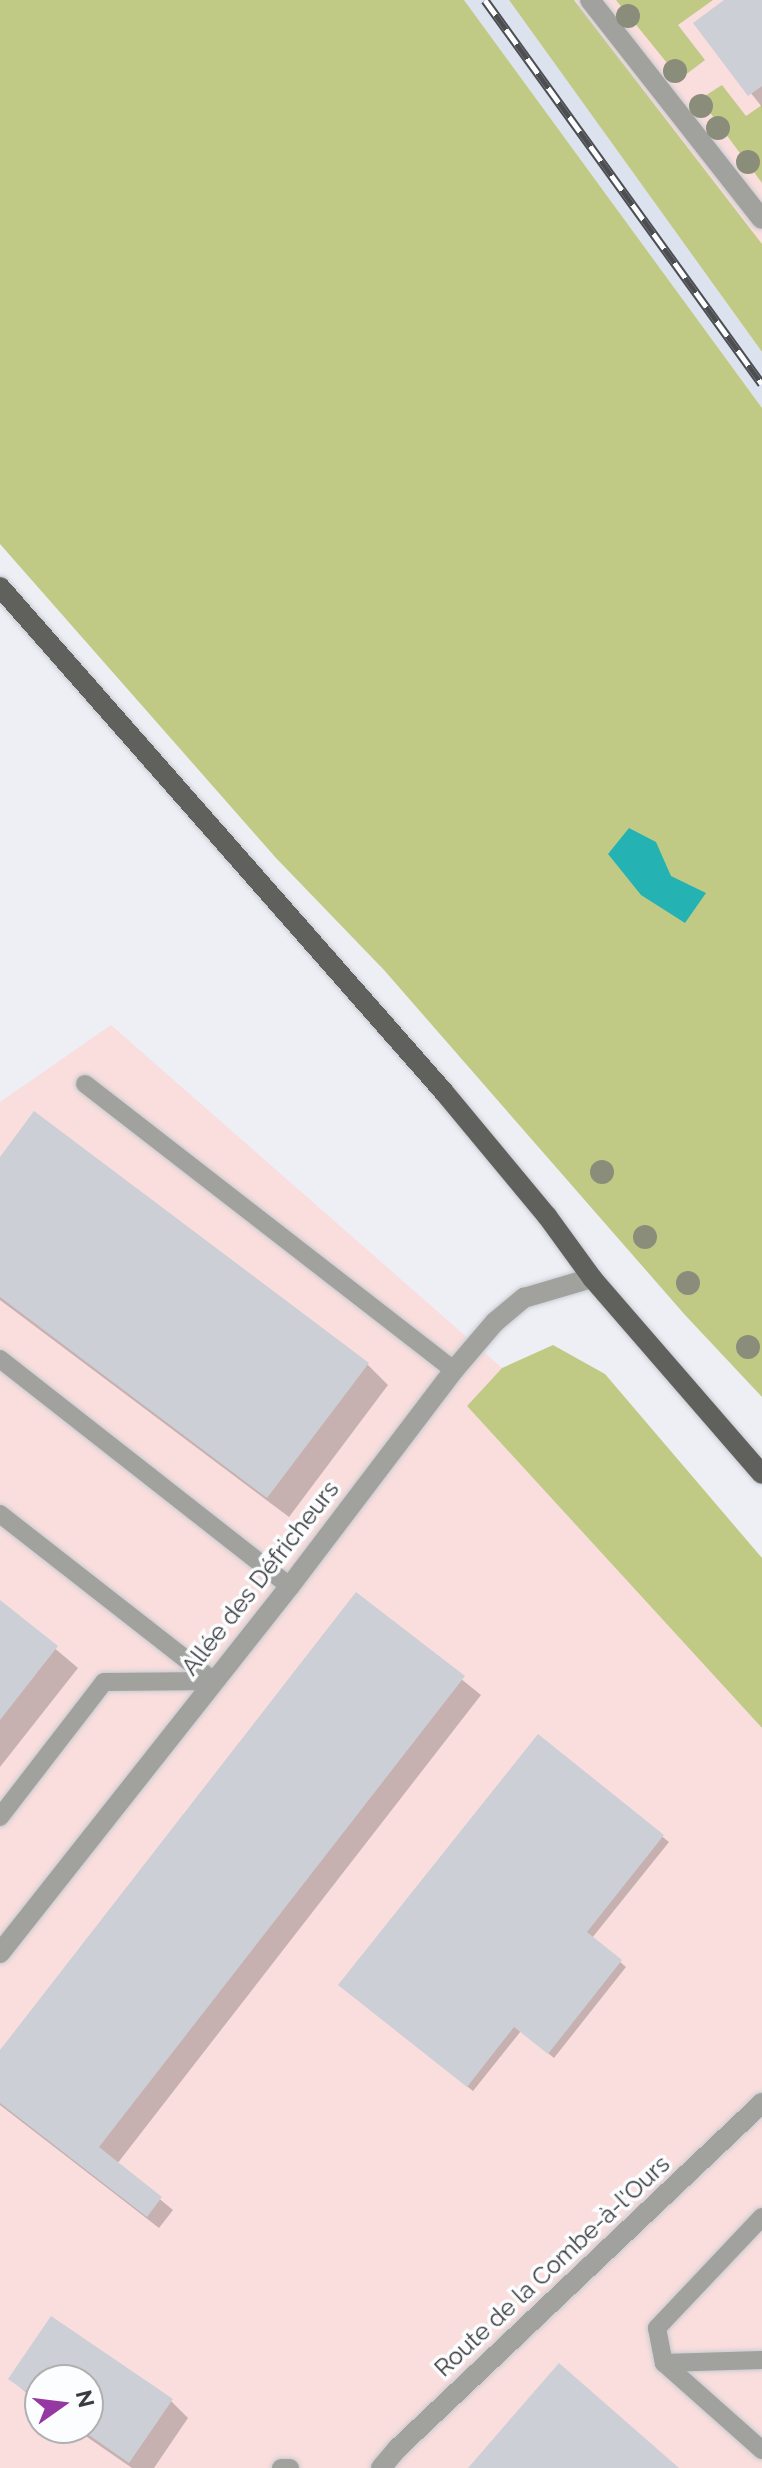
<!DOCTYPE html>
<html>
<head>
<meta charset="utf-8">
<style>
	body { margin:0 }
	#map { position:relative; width:762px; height:2468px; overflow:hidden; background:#edeff5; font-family:Raleway,sans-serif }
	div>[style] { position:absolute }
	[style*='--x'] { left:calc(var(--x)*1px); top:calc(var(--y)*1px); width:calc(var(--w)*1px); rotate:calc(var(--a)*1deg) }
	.commercial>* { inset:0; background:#f9dedd }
	.built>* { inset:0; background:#dce2ee }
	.green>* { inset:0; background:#c1ca85 }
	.water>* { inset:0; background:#25b2b3 }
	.shadow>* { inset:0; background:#0003 }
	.building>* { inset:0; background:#cccfd5 }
	.roads { filter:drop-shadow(0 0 2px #c9cbd1) drop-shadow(0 0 2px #c9cbd1) }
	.lane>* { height:18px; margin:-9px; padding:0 9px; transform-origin:9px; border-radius:9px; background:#a1a19e }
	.street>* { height:20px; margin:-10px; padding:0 10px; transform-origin:10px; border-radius:10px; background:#a1a19e }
	.primary>* { height:20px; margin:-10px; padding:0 10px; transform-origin:10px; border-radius:10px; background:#60615c }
	.rail>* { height:9px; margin-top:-4.5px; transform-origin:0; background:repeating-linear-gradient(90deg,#fcfdff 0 18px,#4d4e51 0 36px); box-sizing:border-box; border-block:2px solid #4d4e51 }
	.trees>* { width:24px; height:24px; margin:-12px; border-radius:50%; background:#8b8d7b }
	span { translate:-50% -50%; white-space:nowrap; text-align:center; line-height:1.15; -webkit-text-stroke:7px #fcfdff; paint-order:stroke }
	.street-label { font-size:24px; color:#3b3c3f }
	.north { position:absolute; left:24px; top:2364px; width:80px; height:80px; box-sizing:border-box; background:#fcfdff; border:2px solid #afb0b2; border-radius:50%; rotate:76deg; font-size:22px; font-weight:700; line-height:32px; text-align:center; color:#3b3c3f }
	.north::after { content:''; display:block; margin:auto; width:28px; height:36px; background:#9538a1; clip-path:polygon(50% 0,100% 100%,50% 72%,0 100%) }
</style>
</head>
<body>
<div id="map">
	<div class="commercial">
		<i style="clip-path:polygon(574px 0,762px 0,762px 244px)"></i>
		<i style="clip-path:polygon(evenodd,111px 1025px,502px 1368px,467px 1406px,762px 1728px,762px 2468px,0 2468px,0 1102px,111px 1025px,40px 2380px,88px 2380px,88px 2428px,40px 2428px,40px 2380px)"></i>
	</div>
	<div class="built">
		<i style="clip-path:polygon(464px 0,509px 0,762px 352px,762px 408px)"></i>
	</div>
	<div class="green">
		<i style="clip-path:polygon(0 0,464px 0,762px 408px,762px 1397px,685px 1315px,384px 970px,276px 858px,0 544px)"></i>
		<i style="clip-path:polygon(509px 0,574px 0,762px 244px,762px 352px)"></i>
		<i style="clip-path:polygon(616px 0,713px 0,678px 25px,705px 60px,680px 79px)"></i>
		<i style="clip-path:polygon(722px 85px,746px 116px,762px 105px,762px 183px,700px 99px)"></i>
		<i style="clip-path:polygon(553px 1345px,605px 1374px,762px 1558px,762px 1728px,467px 1406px,502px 1368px)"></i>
	</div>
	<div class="water">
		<i style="clip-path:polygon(629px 828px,656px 842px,671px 876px,706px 893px,685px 923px,641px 895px,608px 854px)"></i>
	</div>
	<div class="shadow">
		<i style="clip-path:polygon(728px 0,762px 0,762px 107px,696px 24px)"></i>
		<i style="clip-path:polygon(0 1161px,367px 1364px,388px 1385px,289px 1517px,0 1300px)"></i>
		<i style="clip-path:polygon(356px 1594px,481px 1695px,117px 2164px,173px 2210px,159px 2228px,0 2105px,0 2054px)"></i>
		<i style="clip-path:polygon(0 1602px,78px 1668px,0 1767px)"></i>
		<i style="clip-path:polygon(538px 1737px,669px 1842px,592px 1938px,626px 1967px,554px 2058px,521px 2031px,473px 2091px,346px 1990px)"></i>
		<i style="clip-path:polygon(51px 2319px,171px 2401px,188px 2418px,154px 2468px,132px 2468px,74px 2428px,88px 2428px,88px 2380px,40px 2380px,40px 2404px,10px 2379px)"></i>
	</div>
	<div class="building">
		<i style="clip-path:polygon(724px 0,762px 0,762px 86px,748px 96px,693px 23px)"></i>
		<i style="clip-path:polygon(34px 1111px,369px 1363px,267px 1498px,0 1297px,0 1157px)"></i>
		<i style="clip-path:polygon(356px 1592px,465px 1676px,99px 2147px,162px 2197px,147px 2217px,0 2103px,0 2050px)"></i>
		<i style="clip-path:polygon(0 1600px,58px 1646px,0 1720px)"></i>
		<i style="clip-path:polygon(538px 1734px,664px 1835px,587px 1932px,622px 1960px,548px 2054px,514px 2027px,467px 2087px,338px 1985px)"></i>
		<i style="clip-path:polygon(51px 2316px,173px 2399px,129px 2463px,79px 2428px,88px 2428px,88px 2380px,40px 2380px,40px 2401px,8px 2379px)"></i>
		<i style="clip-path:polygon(559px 2363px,679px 2468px,468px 2468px)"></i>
	</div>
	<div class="roads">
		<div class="lane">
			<i style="--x:85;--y:1084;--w:467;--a:37.8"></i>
			<i style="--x:0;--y:1359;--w:368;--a:38.1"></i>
			<i style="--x:0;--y:1514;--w:271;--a:38"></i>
			<i style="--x:0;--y:1817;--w:170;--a:-52.4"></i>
			<i style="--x:104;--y:1682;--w:110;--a:-0.5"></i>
			<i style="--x:762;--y:2217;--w:153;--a:133.4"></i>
			<i style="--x:657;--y:2328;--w:36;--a:79"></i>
			<i style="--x:664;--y:2363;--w:131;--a:41.6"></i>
			<i style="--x:664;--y:2363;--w:98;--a:-1.8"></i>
			<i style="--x:281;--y:2468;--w:9;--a:0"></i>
		</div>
		<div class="street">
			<i style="--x:590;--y:0;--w:278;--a:51.9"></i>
			<i style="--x:0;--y:1953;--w:468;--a:-51.7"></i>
			<i style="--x:290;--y:1586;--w:271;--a:-52.8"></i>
			<i style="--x:454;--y:1370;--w:63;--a:-49.5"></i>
			<i style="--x:495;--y:1322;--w:38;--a:-40"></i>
			<i style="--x:524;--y:1298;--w:71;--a:-16.4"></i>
			<i style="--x:381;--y:2468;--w:26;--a:-50"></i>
			<i style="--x:398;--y:2448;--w:502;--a:-43.46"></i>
		</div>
		<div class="primary">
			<i style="--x:0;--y:587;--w:672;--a:48.68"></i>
			<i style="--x:444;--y:1092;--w:161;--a:50.3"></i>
			<i style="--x:547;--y:1216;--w:77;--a:54"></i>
			<i style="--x:592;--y:1278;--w:259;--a:49.1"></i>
		</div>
	</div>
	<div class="rail">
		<i style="--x:485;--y:0;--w:473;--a:54.2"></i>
	</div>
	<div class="trees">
		<i style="left:628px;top:16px"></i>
		<i style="left:675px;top:71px"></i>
		<i style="left:701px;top:106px"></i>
		<i style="left:718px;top:128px"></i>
		<i style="left:748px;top:162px"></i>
		<i style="left:602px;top:1172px"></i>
		<i style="left:645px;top:1237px"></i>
		<i style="left:688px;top:1283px"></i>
		<i style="left:748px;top:1347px"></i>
	</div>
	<div class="street-label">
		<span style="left:260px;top:1578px;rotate:-52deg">Allée des Défricheurs</span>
		<span style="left:552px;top:2266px;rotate:-43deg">Route de la Combe-à-l'Ours</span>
	</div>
	<div class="north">N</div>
</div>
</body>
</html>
